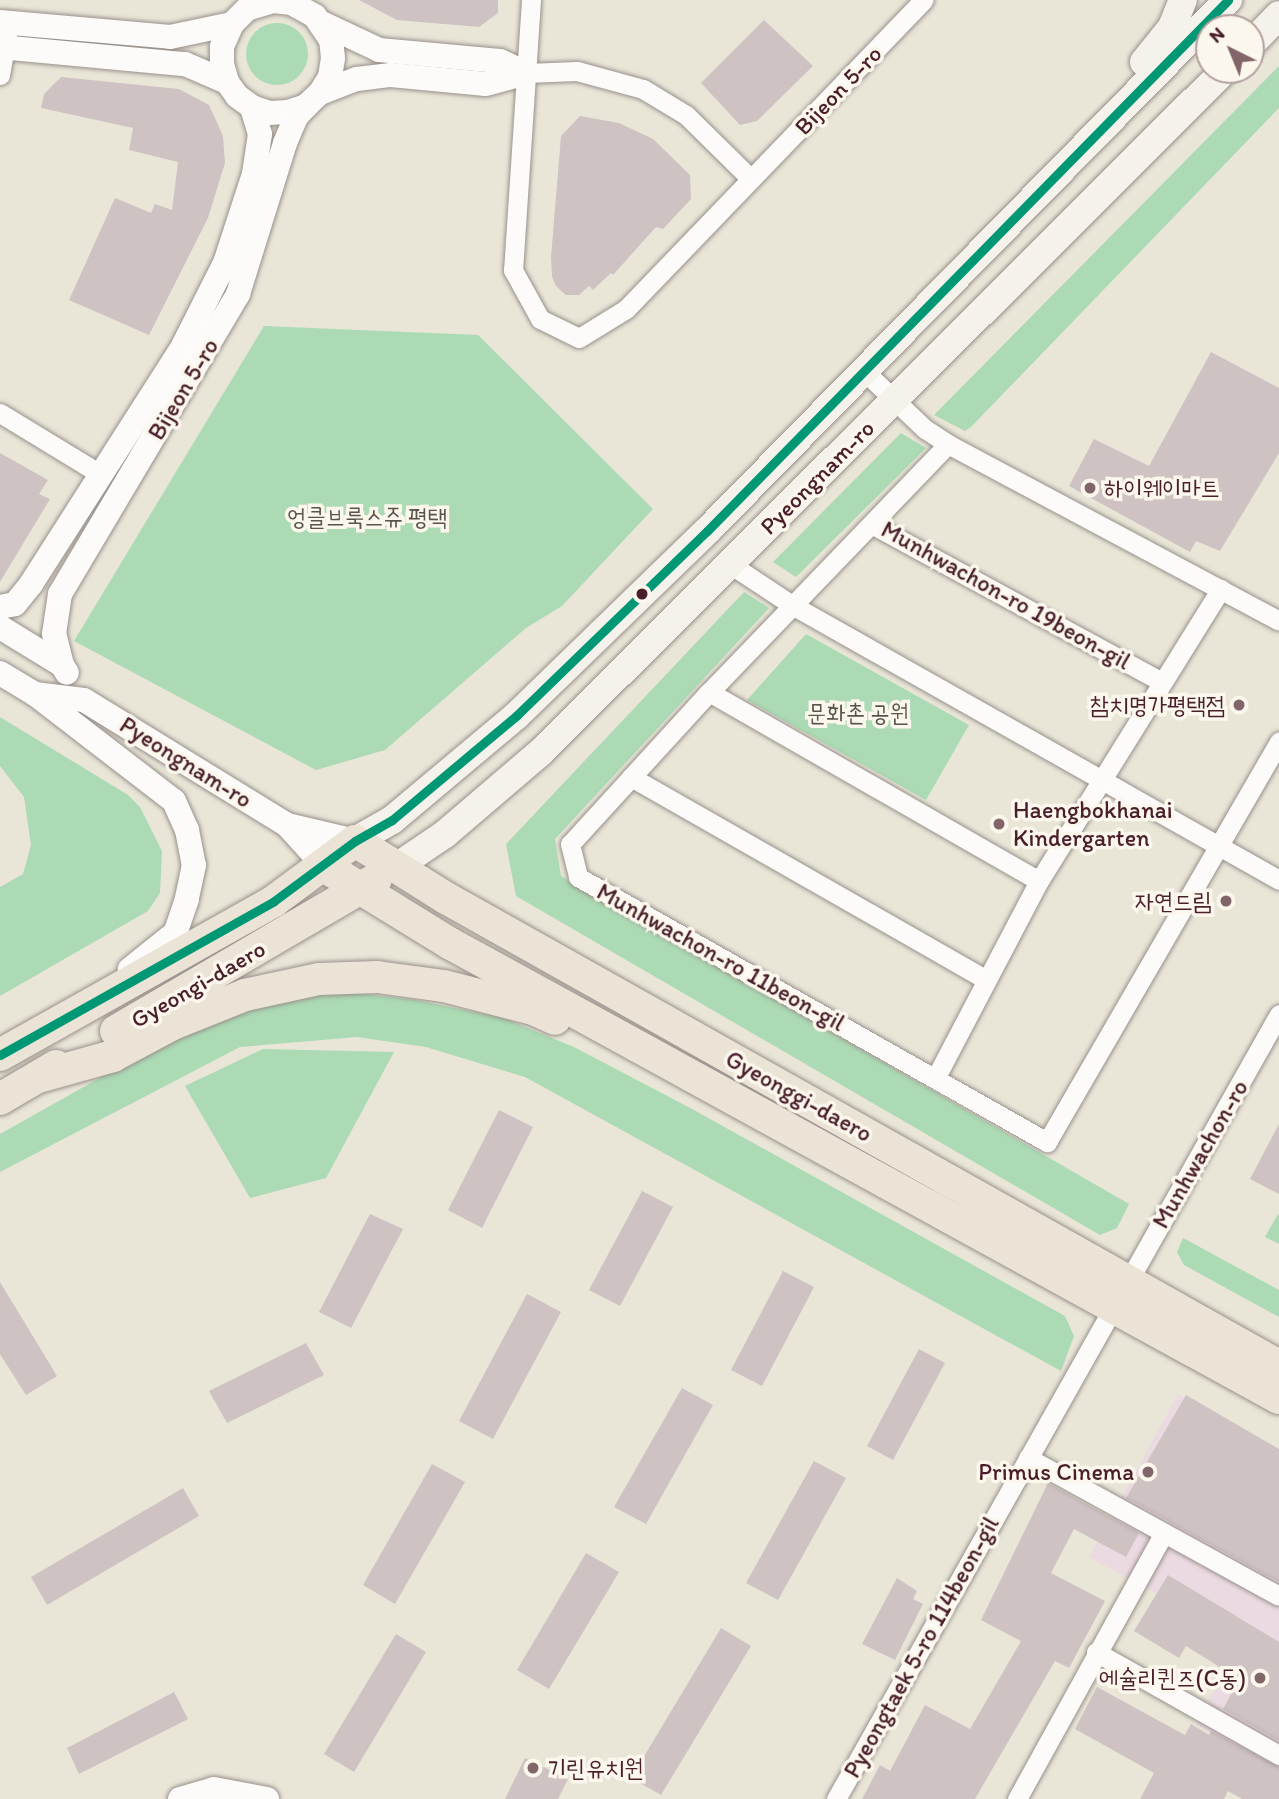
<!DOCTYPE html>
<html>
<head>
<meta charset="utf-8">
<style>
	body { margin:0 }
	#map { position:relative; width:1279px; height:1799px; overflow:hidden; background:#e9e6d8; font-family:Itim,"Poor Story",sans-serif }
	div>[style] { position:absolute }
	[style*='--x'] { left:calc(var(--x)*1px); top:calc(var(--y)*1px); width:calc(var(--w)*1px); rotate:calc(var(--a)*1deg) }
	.built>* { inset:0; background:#ebdae2 }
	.green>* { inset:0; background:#abdab4 }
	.round { border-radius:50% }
	.building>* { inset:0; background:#cec2c3 }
	.roads { filter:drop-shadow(0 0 2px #99908b) drop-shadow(0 0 2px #99908b) }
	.minor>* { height:19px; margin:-9.5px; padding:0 9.5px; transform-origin:9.5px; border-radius:9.5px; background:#fcfbf9 }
	.tertiary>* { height:24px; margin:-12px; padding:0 12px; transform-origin:12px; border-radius:12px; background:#fcfbf9 }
	.secondary>* { height:28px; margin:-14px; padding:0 14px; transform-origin:14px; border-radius:14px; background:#f5f1eb }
	.primary>* { height:32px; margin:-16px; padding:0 16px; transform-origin:16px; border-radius:16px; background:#eae3d6 }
	.bus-1>* { height:9px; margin:-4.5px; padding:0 4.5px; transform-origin:4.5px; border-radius:4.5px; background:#009775 }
	.dots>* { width:19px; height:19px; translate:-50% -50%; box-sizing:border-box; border:4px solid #fbf7ec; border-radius:50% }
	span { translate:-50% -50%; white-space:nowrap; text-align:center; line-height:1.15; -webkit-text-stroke:7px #fbf7ec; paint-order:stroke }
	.street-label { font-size:24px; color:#4a1f2b }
	.poi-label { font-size:24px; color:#4a1f2b }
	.left { translate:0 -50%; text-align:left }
	.right { translate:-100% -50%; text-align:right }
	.park-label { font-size:24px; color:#58544b }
	.north { position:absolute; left:1195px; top:14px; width:70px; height:70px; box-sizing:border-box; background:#fbf7ec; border:2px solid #b4a19f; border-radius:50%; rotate:317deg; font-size:19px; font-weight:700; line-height:28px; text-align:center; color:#4a1f2b }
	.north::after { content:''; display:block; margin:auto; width:24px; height:32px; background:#826568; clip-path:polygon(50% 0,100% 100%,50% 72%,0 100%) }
</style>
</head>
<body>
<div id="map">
	<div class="built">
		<i style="clip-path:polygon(1178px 1394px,1279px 1449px,1279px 1768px,1196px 1724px,1242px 1640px,1089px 1557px)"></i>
	</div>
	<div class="green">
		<i class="round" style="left:246px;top:23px;width:62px;height:62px"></i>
		<i style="clip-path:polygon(1279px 66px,1279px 108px,971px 427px,965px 431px,934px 415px)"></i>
		<i style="clip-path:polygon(264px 326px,478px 335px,653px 509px,562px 606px,526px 628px,385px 750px,316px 770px,74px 641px)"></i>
		<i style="clip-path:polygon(901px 433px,926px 448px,796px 577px,773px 562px)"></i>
		<i style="clip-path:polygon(744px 592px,769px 608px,555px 839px,561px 876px,1129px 1204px,1117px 1228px,1100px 1235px,516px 896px,506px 844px)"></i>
		<i style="clip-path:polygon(806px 634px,969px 725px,926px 800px,747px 700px)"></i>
		<i style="clip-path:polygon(0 717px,128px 795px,140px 807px,162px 851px,160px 893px,148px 911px,0 996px,0 887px,23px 874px,31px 845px,24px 797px,0 766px)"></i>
		<i style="clip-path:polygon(348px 992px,416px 1000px,503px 1018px,574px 1047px,692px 1109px,1065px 1316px,1074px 1336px,1061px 1371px,525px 1077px,426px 1047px,357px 1037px,240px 1047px,0 1172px,0 1134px,176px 1035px,277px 999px)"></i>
		<i style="clip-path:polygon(263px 1049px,394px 1052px,326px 1178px,250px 1198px,185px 1086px)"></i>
		<i style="clip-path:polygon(1278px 1214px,1279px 1215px,1279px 1244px,1265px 1237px)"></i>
		<i style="clip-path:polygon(1183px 1238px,1279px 1290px,1279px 1317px,1184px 1265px,1177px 1252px)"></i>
	</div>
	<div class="building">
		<i style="clip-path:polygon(359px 0,498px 0,498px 13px,479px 27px,397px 20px)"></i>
		<i style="clip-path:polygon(764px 20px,813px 66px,757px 121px,740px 125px,701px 83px)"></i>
		<i style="clip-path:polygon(61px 77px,179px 89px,209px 105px,223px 136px,225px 163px,208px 218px,149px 335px,69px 300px,115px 198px,151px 213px,155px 204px,172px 210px,178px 162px,129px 150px,133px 128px,41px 108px,44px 94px)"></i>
		<i style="clip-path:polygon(580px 116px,619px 123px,653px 139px,690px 175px,691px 199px,663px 229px,656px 227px,613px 275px,611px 273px,593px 290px,589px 286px,579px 295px,566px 295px,556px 286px,552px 277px,551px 257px,561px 136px)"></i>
		<i style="clip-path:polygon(1211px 352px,1279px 388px,1279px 453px,1220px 551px,1196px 541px,1190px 552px,1069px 486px,1094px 439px,1149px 466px)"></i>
		<i style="clip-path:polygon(0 453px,48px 480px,39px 494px,50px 499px,0 582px)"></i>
		<i style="clip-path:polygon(499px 1110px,533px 1127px,482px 1228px,448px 1210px)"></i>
		<i style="clip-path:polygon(1279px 1124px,1279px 1194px,1250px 1179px)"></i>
		<i style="clip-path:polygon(642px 1191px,673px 1207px,620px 1306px,589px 1290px)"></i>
		<i style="clip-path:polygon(370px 1214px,403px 1229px,351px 1328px,319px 1312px)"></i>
		<i style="clip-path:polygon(783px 1271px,814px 1287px,762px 1386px,731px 1370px)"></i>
		<i style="clip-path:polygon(0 1282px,57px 1376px,26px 1395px,0 1354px)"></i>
		<i style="clip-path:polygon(527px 1294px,561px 1312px,493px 1439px,459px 1421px)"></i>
		<i style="clip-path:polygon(306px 1343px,324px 1375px,227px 1423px,209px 1391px)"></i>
		<i style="clip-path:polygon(919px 1349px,945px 1363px,893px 1460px,867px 1446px)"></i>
		<i style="clip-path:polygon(682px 1388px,713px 1405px,646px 1524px,614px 1507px)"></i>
		<i style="clip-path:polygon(1186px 1395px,1279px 1449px,1279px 1582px,1126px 1498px)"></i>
		<i style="clip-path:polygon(814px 1461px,846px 1478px,778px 1600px,746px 1583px)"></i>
		<i style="clip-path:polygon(432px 1464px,465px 1482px,395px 1604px,363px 1585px)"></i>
		<i style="clip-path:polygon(1048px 1483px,1139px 1533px,1126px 1557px,1074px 1529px,1051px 1573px,1105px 1601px,1069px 1668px,1055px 1661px,975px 1799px,862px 1799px,880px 1765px,890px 1771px,925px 1705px,970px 1729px,1021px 1641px,981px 1620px)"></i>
		<i style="clip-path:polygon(183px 1488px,199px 1516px,47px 1605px,31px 1577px)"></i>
		<i style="clip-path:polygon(586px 1553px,619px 1572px,549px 1689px,517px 1670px)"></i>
		<i style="clip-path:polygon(1168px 1575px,1279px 1642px,1279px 1741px,1223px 1709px,1239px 1679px,1186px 1646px,1179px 1658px,1134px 1631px)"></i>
		<i style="clip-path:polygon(897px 1578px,917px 1591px,913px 1599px,923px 1604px,895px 1660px,862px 1644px)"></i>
		<i style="clip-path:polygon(721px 1628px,751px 1646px,661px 1795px,631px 1778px)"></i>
		<i style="clip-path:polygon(396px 1634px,426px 1652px,354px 1772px,324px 1754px)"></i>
		<i style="clip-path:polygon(1097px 1687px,1185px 1735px,1191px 1724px,1209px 1735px,1211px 1731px,1279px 1767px,1279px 1799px,1242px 1799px,1228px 1791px,1224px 1799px,1140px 1799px,1154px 1773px,1075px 1729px)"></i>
		<i style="clip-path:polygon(174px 1692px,188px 1719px,79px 1774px,67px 1748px)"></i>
		<i style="clip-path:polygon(525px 1758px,568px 1779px,558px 1799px,505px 1799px)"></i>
	</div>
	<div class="roads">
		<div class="minor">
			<i style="--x:531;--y:0;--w:271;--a:93.8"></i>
			<i style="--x:513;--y:270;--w:56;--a:61.1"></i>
			<i style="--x:540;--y:319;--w:43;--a:26"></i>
			<i style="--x:579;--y:338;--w:55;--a:-31.7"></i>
			<i style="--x:626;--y:309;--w:429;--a:-46.1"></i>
			<i style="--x:526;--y:73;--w:51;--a:-2.2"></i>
			<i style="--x:577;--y:71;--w:68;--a:15.3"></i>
			<i style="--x:643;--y:89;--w:50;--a:31.2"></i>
			<i style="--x:686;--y:115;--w:91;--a:44.6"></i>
			<i style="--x:0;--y:75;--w:41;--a:-80.1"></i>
			<i style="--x:863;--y:370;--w:86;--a:43.6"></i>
			<i style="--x:925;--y:429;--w:27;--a:33"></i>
			<i style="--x:948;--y:444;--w:375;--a:28.1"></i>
			<i style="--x:0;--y:413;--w:119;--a:31.3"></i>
			<i style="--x:948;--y:444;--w:344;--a:133.9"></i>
			<i style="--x:709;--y:692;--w:206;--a:132.4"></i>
			<i style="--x:570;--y:844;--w:34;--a:76"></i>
			<i style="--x:578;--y:877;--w:539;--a:29.47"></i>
			<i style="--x:1047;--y:1142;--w:463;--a:-59.9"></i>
			<i style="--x:873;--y:525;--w:329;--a:28.5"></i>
			<i style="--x:730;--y:564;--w:74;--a:33.5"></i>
			<i style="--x:792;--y:605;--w:559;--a:29.45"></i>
			<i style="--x:709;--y:692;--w:380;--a:29.8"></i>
			<i style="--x:631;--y:777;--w:408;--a:29.7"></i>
			<i style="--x:936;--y:1077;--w:221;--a:-62.3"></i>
			<i style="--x:1039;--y:881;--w:344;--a:-58.1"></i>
			<i style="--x:1028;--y:1458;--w:286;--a:28.8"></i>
			<i style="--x:1096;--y:1652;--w:210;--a:29.4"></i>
			<i style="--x:836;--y:1799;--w:901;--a:-60.56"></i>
			<i style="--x:1017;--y:1799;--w:304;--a:-61.1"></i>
		</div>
		<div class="tertiary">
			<i style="--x:0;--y:22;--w:171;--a:5"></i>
			<i style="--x:170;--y:37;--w:63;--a:-11.8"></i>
			<i style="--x:322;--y:23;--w:63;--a:25.3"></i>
			<i style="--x:379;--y:50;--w:121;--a:5.2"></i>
			<i style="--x:500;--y:61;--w:29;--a:25"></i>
			<i style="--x:0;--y:47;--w:186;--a:5.3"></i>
			<i style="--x:185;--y:64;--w:46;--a:23.2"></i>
			<i style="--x:227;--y:82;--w:17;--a:54"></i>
			<i style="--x:237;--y:96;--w:19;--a:36"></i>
			<i style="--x:252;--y:107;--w:18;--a:19"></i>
			<i style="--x:269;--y:113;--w:19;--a:-3"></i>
			<i style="--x:288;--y:112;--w:19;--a:-18"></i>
			<i style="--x:306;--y:106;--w:19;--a:-43"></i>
			<i style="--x:320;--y:93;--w:19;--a:-58"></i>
			<i style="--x:330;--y:77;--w:19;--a:-81"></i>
			<i style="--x:333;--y:58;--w:18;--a:-96"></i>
			<i style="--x:331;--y:40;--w:29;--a:-124"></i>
			<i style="--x:315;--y:16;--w:26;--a:-151"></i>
			<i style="--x:292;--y:3;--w:19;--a:-174"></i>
			<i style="--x:273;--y:1;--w:27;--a:163"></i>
			<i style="--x:247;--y:9;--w:21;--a:135"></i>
			<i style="--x:232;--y:24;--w:24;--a:114"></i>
			<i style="--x:222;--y:46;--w:18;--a:90"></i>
			<i style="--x:222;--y:64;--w:19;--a:74"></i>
			<i style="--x:320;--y:93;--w:40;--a:-21"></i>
			<i style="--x:357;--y:79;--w:34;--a:-7"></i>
			<i style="--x:391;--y:75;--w:95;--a:5.4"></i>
			<i style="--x:486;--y:84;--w:41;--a:-15.4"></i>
			<i style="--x:0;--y:607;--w:15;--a:-11"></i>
			<i style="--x:15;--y:604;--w:26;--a:-51"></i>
			<i style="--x:31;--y:584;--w:282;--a:-57.4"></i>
			<i style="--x:183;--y:346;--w:93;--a:-63.2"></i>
			<i style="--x:225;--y:263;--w:94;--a:-72"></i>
			<i style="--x:254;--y:174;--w:40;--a:-81.5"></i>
			<i style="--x:260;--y:134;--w:28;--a:-107"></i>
			<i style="--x:0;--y:627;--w:73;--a:31.5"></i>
			<i style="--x:62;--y:665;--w:9;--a:58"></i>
			<i style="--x:62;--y:665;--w:32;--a:-104"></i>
			<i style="--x:54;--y:634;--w:40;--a:-81.5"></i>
			<i style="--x:60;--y:594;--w:349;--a:-59.3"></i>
			<i style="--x:238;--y:294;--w:158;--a:-72.7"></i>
			<i style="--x:285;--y:143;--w:28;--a:-67"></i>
			<i style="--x:296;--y:117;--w:15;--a:-48"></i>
			<i style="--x:0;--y:673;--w:41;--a:31"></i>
			<i style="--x:35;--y:694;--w:49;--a:7"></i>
			<i style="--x:84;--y:700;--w:238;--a:31.6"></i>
			<i style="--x:287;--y:825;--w:55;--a:47.9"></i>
			<i style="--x:35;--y:694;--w:175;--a:37.6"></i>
			<i style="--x:174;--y:801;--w:32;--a:66"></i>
			<i style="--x:187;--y:830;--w:36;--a:79"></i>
			<i style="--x:194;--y:865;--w:35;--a:102"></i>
			<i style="--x:187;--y:899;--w:36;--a:109"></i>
			<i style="--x:175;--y:933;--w:58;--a:141.3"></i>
			<i style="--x:287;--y:825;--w:70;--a:13.2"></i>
			<i style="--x:180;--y:1799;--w:35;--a:-16"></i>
			<i style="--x:214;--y:1789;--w:54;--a:10.7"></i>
		</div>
		<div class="secondary">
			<i style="--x:1251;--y:44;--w:40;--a:-46"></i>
			<i style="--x:1144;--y:62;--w:45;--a:-51.3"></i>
			<i style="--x:1172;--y:27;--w:29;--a:-68"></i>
			<i style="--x:355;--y:841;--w:43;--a:-29.6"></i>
			<i style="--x:392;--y:820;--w:162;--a:-40"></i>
			<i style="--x:516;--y:716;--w:266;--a:-44.1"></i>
			<i style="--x:707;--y:531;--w:744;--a:-45.54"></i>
			<i style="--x:395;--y:868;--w:60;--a:-34.2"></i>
			<i style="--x:445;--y:834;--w:125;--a:-40.5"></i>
			<i style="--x:540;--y:753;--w:967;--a:-44.92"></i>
		</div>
		<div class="primary">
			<i style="--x:324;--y:866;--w:149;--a:31.6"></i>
			<i style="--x:451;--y:944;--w:944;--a:28.74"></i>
			<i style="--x:116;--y:1031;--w:301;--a:-30.3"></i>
			<i style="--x:0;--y:1055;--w:314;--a:-29.3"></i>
			<i style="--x:274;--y:901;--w:101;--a:-36.5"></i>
			<i style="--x:355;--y:841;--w:107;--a:32.1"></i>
			<i style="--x:446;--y:898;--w:955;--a:29.33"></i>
			<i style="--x:38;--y:1077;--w:78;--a:-15.6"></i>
			<i style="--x:113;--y:1056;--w:68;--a:-28.1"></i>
			<i style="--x:173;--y:1024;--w:78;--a:-21.9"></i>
			<i style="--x:245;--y:995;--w:76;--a:-12.2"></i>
			<i style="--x:319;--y:979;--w:58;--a:-2"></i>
			<i style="--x:377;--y:977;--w:68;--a:7.7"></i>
			<i style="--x:444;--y:986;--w:92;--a:14.5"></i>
			<i style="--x:533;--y:1009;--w:24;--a:24"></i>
			<i style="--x:0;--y:1099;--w:65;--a:-30.5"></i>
		</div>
	</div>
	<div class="bus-1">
		<i style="--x:0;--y:1055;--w:314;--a:-29.3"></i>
		<i style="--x:274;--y:901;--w:101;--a:-36.5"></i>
		<i style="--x:355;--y:841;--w:43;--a:-29.6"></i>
		<i style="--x:392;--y:820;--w:162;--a:-40"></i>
		<i style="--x:516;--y:716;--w:266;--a:-44.1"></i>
		<i style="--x:707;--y:531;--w:744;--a:-45.54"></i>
	</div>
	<div class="dots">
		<i style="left:1090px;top:488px;background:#826568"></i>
		<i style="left:642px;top:594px;background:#4a1f2b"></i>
		<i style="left:1239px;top:705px;background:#826568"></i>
		<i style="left:999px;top:824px;background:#826568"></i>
		<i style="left:1226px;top:901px;background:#826568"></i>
		<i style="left:1148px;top:1472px;background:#826568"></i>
		<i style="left:1260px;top:1678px;background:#826568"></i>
		<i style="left:533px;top:1768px;background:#826568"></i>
	</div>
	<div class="street-label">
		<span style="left:838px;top:90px;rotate:-46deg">Bijeon 5-ro</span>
		<span style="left:183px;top:389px;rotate:-59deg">Bijeon 5-ro</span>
		<span style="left:817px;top:477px;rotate:-45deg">Pyeongnam-ro</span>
		<span style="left:1006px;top:595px;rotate:29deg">Munhwachon-ro 19beon-gil</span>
		<span style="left:186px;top:762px;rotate:32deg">Pyeongnam-ro</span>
		<span style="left:721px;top:957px;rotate:29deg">Munhwachon-ro 11beon-gil</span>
		<span style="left:198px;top:984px;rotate:-30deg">Gyeongi-daero</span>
		<span style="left:799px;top:1096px;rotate:29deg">Gyeonggi-daero</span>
		<span style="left:1200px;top:1154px;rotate:-60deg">Munhwachon-ro</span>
		<span style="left:921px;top:1647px;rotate:-61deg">Pyeongtaek 5-ro 114beon-gil</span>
	</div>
	<div class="poi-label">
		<span class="left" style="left:1104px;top:488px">하이웨이마트</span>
		<span class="right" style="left:1225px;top:705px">참치명가평택점</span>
		<span class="left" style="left:1013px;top:824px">Haengbokhanai<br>Kindergarten</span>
		<span class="right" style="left:1212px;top:901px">자연드림</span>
		<span class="right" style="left:1134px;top:1472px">Primus Cinema</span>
		<span class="right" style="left:1246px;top:1678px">에슐리퀸즈(C동)</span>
		<span class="left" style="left:547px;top:1768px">기린유치원</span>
	</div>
	<div class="park-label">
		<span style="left:367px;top:517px">엉클브룩스쥬 평택</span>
		<span style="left:858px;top:713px">문화촌 공원</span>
	</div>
	<div class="north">N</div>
</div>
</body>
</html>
